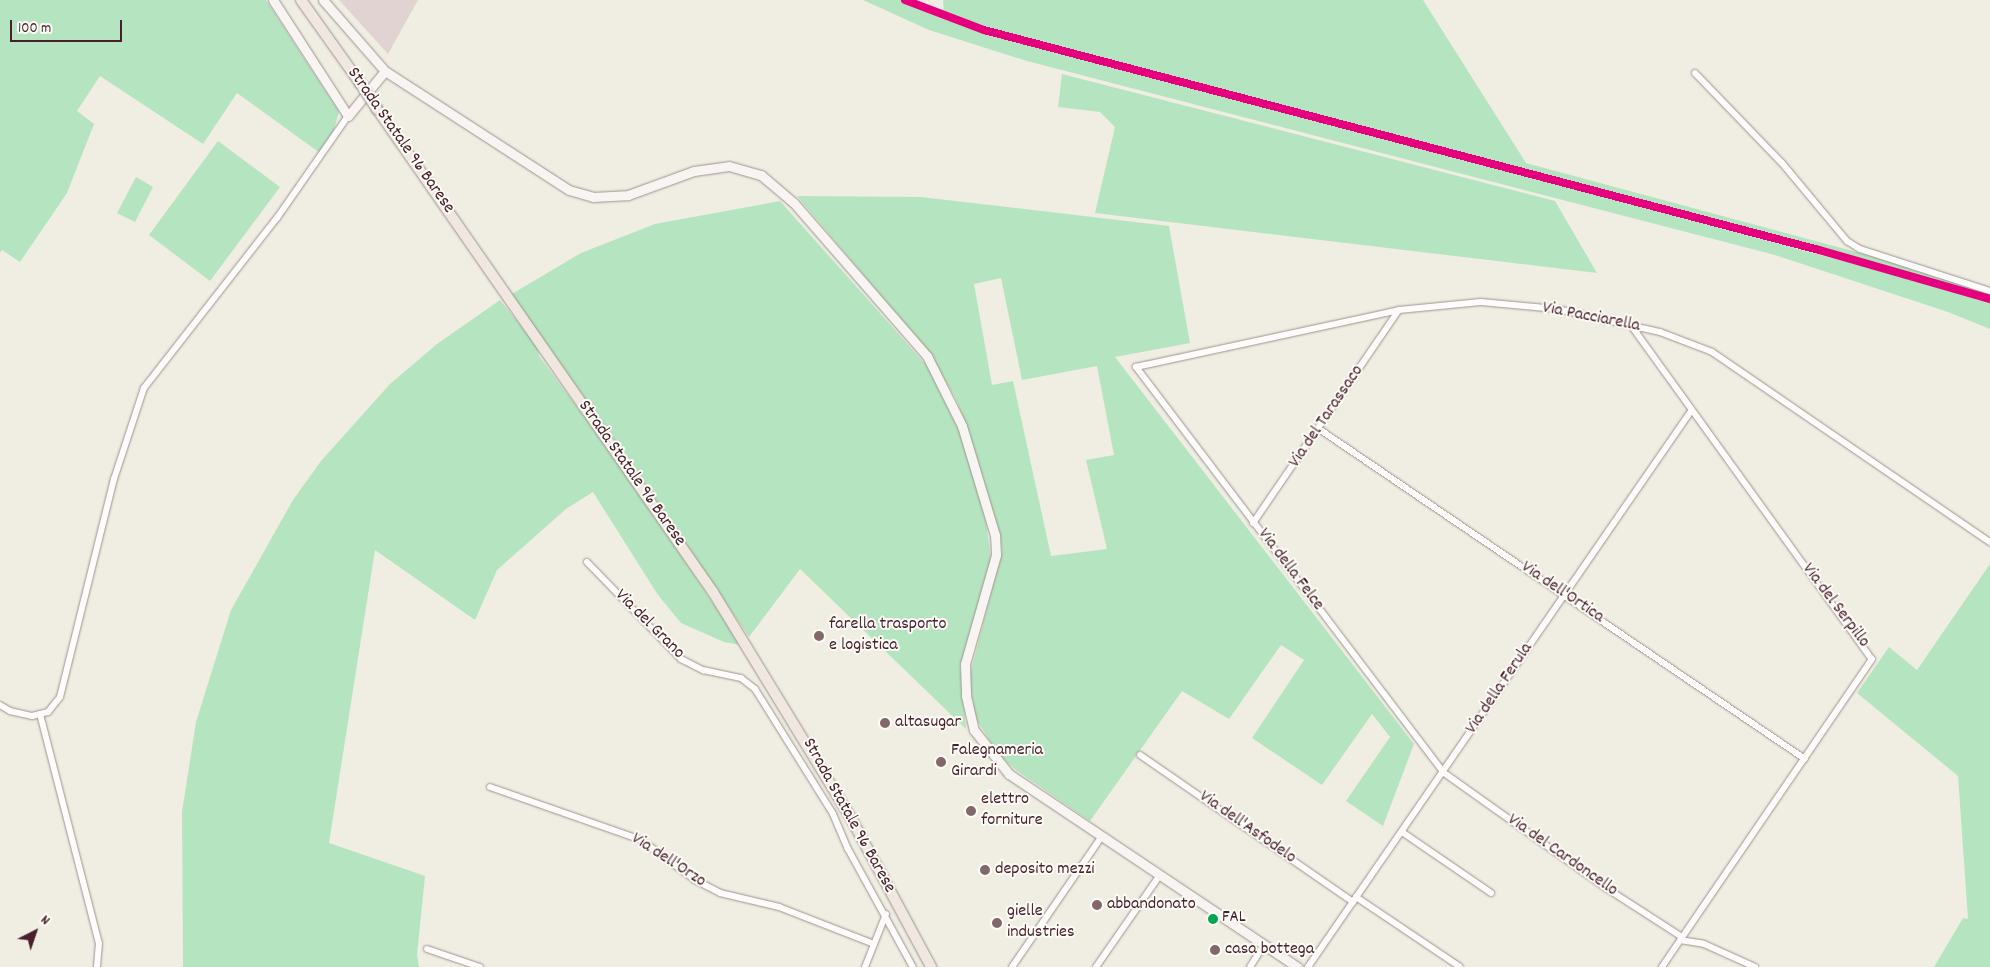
<!DOCTYPE html>
<html>
<head>
<meta charset="utf-8">
<style>
	body { margin:0 }
	#map { position:relative; width:1990px; height:967px; overflow:hidden; background:#f0ede3; font-family:Dekko,sans-serif }
	div>[style] { position:absolute }
	[style*='--x'] { left:calc(var(--x)*1px); top:calc(var(--y)*1px); width:calc(var(--w)*1px); rotate:calc(var(--a)*1deg) }
	.industrial>* { inset:0; background:#e0d3d1 }
	.green>* { inset:0; background:#b5e5c0 }
	.roads { filter:drop-shadow(0 0 1px #9c9390) drop-shadow(0 0 1px #9c9390) }
	.minor>* { height:6px; margin:-3px; padding:0 3px; transform-origin:3px; border-radius:3px; background:#fdfcfb }
	.secondary>* { height:9px; margin:-4.5px; padding:0 4.5px; transform-origin:4.5px; border-radius:4.5px; background:#f8f4f1 }
	.primary>* { height:10px; margin:-5px; padding:0 5px; transform-origin:5px; border-radius:5px; background:#f0e7e0 }
	.bridges { filter:drop-shadow(0 0 1px #9c9390) drop-shadow(0 0 1px #9c9390) }
	.primary-bridge>* { height:10px; margin:-5px; padding:0 5px; transform-origin:5px; border-radius:5px; background:#f0e7e0 }
	.rail-1>* { height:8px; margin:-4px; padding:0 4px; transform-origin:4px; border-radius:4px; background:#e5007d }
	.dots>* { width:14px; height:14px; translate:-50% -50%; box-sizing:border-box; border:2px solid #fdfcf7; border-radius:50% }
	span { translate:-50% -50%; white-space:nowrap; text-align:center; line-height:1.15; -webkit-text-stroke:4px #fdfcf7; paint-order:stroke }
	.bus-label { font-size:17px; color:#4a1f2b }
	.left { translate:0 -50%; text-align:left }
	.street-label { font-size:18px; color:#4a1f2b }
	.poi-label { font-size:18px; color:#4a1f2b }
	.north { position:absolute; left:10px; top:907px; width:50px; height:50px; -webkit-text-stroke:4px #fdfcf7; paint-order:stroke; rotate:41deg; font-size:14px; font-weight:700; line-height:20px; text-align:center; color:#4a1f2b }
	.north::after { content:''; display:block; margin:auto; width:18px; height:22px; background:#4a1f2b; clip-path:polygon(50% 0,100% 100%,50% 72%,0 100%) }
	.scale { position:absolute; left:10px; top:20px; width:112px; height:22px; box-sizing:border-box; border:2px solid #4a1f2b; border-top:0; padding-left:6px; font-size:15px; line-height:18px; white-space:nowrap; color:#4a1f2b; -webkit-text-stroke:4px #fdfcf7; paint-order:stroke }
</style>
</head>
<body>
<div id="map">
	<div class="industrial">
		<i style="clip-path:polygon(339px 0,418px 0,388px 54px)"></i>
	</div>
	<div class="green">
		<i style="clip-path:polygon(0 0,266px 0,339px 112px,333px 133px,320px 153px,237px 93px,203px 144px,100px 76px,77px 111px,94px 124px,67px 193px,20px 262px,2px 250px,0 253px)"></i>
		<i style="clip-path:polygon(863px 0,906px 0,993px 33px,1932px 285px,1990px 303px,1990px 329px,1948px 312px,1775px 255px,1027px 61px,929px 30px)"></i>
		<i style="clip-path:polygon(943px 0,1423px 0,1526px 163px,1990px 288px,1990px 299px,1027px 39px,944px 13px)"></i>
		<i style="clip-path:polygon(1062px 74px,1555px 201px,1597px 273px,1095px 213px,1115px 127px,1100px 112px,1058px 107px)"></i>
		<i style="clip-path:polygon(218px 141px,280px 187px,210px 281px,149px 235px)"></i>
		<i style="clip-path:polygon(136px 177px,153px 187px,135px 222px,117px 213px)"></i>
		<i style="clip-path:polygon(evenodd,797px 196px,921px 197px,1169px 226px,1190px 343px,1115px 357px,1414px 744px,1383px 826px,1346px 801px,1390px 737px,1372px 714px,1322px 785px,1252px 738px,1304px 660px,1281px 645px,1229px 719px,1182px 691px,1090px 821px,1017px 771px,999px 755px,976px 719px,969px 678px,1002px 551px,1000px 534px,969px 432px,956px 399px,930px 354px,797px 196px,1001px 278px,1022px 380px,1097px 366px,1114px 455px,1086px 460px,1107px 549px,1051px 556px,1013px 381px,992px 385px,974px 284px,1001px 278px)"></i>
		<i style="clip-path:polygon(780px 201px,928px 367px,961px 435px,986px 521px,991px 561px,960px 666px,966px 729px,800px 569px,749px 637px,629px 459px,510px 295px,581px 253px,655px 224px)"></i>
		<i style="clip-path:polygon(500px 300px,537px 346px,539px 356px,620px 465px,741px 645px,724px 642px,681px 623px,658px 595px,593px 492px,566px 509px,497px 570px,475px 620px,375px 550px,329px 843px,425px 876px,417px 955px,419px 967px,183px 967px,182px 812px,196px 722px,231px 610px,293px 500px,321px 461px,390px 384px,437px 344px)"></i>
		<i style="clip-path:polygon(1990px 564px,1990px 967px,1934px 967px,1963px 918px,1968px 919px,1958px 776px,1857px 693px,1889px 647px,1917px 670px)"></i>
	</div>
	<div class="roads">
		<div class="minor">
			<i style="--x:1695;--y:73;--w:125;--a:46"></i>
			<i style="--x:1782;--y:163;--w:102;--a:50.2"></i>
			<i style="--x:1847;--y:241;--w:15;--a:32"></i>
			<i style="--x:1860;--y:249;--w:137;--a:17.9"></i>
			<i style="--x:1630;--y:324;--w:413;--a:54.2"></i>
			<i style="--x:1872;--y:659;--w:373;--a:124.3"></i>
			<i style="--x:1319;--y:429;--w:587;--a:34.18"></i>
			<i style="--x:1253;--y:523;--w:258;--a:-55.6"></i>
			<i style="--x:587;--y:562;--w:135;--a:45.9"></i>
			<i style="--x:681;--y:659;--w:25;--a:27"></i>
			<i style="--x:703;--y:670;--w:39;--a:12"></i>
			<i style="--x:741;--y:678;--w:18;--a:38"></i>
			<i style="--x:755;--y:689;--w:147;--a:58"></i>
			<i style="--x:833;--y:814;--w:38;--a:67"></i>
			<i style="--x:848;--y:849;--w:135;--a:61.2"></i>
			<i style="--x:0;--y:705;--w:12;--a:31"></i>
			<i style="--x:10;--y:711;--w:23;--a:13"></i>
			<i style="--x:32;--y:716;--w:16;--a:-14"></i>
			<i style="--x:48;--y:712;--w:19;--a:-51"></i>
			<i style="--x:60;--y:697;--w:225;--a:-76.1"></i>
			<i style="--x:114;--y:479;--w:96;--a:-71.8"></i>
			<i style="--x:144;--y:388;--w:216;--a:-52"></i>
			<i style="--x:277;--y:218;--w:124;--a:-55.2"></i>
			<i style="--x:40;--y:714;--w:236;--a:75.6"></i>
			<i style="--x:99;--y:943;--w:24;--a:95"></i>
			<i style="--x:1140;--y:755;--w:259;--a:34.6"></i>
			<i style="--x:490;--y:787;--w:160;--a:19.3"></i>
			<i style="--x:641;--y:840;--w:67;--a:36.5"></i>
			<i style="--x:695;--y:880;--w:28;--a:27"></i>
			<i style="--x:720;--y:893;--w:61;--a:13.3"></i>
			<i style="--x:779;--y:907;--w:102;--a:21.3"></i>
			<i style="--x:1402;--y:832;--w:108;--a:34.4"></i>
			<i style="--x:1356;--y:897;--w:125;--a:33.9"></i>
			<i style="--x:1682;--y:937;--w:90;--a:-147.2"></i>
			<i style="--x:1606;--y:888;--w:199;--a:-144.6"></i>
			<i style="--x:1444;--y:773;--w:510;--a:-127.18"></i>
			<i style="--x:1136;--y:367;--w:269;--a:-12.2"></i>
			<i style="--x:1399;--y:310;--w:82;--a:-5.6"></i>
			<i style="--x:1481;--y:302;--w:76;--a:5.3"></i>
			<i style="--x:1557;--y:309;--w:106;--a:12.6"></i>
			<i style="--x:1660;--y:332;--w:56;--a:21"></i>
			<i style="--x:1712;--y:352;--w:337;--a:34.4"></i>
			<i style="--x:1680;--y:940;--w:24;--a:9"></i>
			<i style="--x:1704;--y:944;--w:56;--a:24.3"></i>
			<i style="--x:427;--y:949;--w:56;--a:18.8"></i>
			<i style="--x:865;--y:967;--w:57;--a:-68.4"></i>
			<i style="--x:1012;--y:967;--w:159;--a:-55.5"></i>
			<i style="--x:1096;--y:967;--w:112;--a:-55.2"></i>
			<i style="--x:1250;--y:967;--w:26;--a:-58"></i>
			<i style="--x:1308;--y:967;--w:675;--a:-55.44"></i>
		</div>
		<div class="secondary">
			<i style="--x:273;--y:0;--w:138;--a:57.1"></i>
			<i style="--x:348;--y:116;--w:58;--a:-50.6"></i>
			<i style="--x:323;--y:0;--w:94;--a:48.9"></i>
			<i style="--x:385;--y:71;--w:219;--a:32.9"></i>
			<i style="--x:569;--y:190;--w:25;--a:16"></i>
			<i style="--x:593;--y:197;--w:35;--a:-3"></i>
			<i style="--x:628;--y:195;--w:70;--a:-20"></i>
			<i style="--x:694;--y:171;--w:35;--a:-8"></i>
			<i style="--x:729;--y:166;--w:33;--a:16"></i>
			<i style="--x:761;--y:175;--w:43;--a:40.3"></i>
			<i style="--x:794;--y:203;--w:203;--a:49"></i>
			<i style="--x:927;--y:356;--w:78;--a:63.4"></i>
			<i style="--x:962;--y:426;--w:114;--a:73.2"></i>
			<i style="--x:995;--y:535;--w:20;--a:87"></i>
			<i style="--x:996;--y:555;--w:113;--a:105.9"></i>
			<i style="--x:965;--y:664;--w:32;--a:88"></i>
			<i style="--x:966;--y:696;--w:35;--a:77"></i>
			<i style="--x:974;--y:730;--w:56;--a:51.5"></i>
			<i style="--x:1009;--y:774;--w:347;--a:33.8"></i>
		</div>
		<div class="primary">
			<i style="--x:301;--y:0;--w:102;--a:54.6"></i>
			<i style="--x:377;--y:109;--w:588;--a:55.18"></i>
			<i style="--x:713;--y:592;--w:267;--a:58.6"></i>
			<i style="--x:852;--y:820;--w:167;--a:61.7"></i>
		</div>
	</div>
	<div class="bridges">
		<div class="primary-bridge">
			<i style="--x:360;--y:83;--w:31;--a:57"></i>
		</div>
	</div>
	<div class="rail-1">
		<i style="--x:905;--y:0;--w:85;--a:20.8"></i>
		<i style="--x:984;--y:30;--w:863;--a:14.76"></i>
		<i style="--x:1819;--y:250;--w:178;--a:16"></i>
	</div>
	<div class="dots">
		<i style="left:819px;top:636px;background:#84676b"></i>
		<i style="left:885px;top:723px;background:#84676b"></i>
		<i style="left:941px;top:762px;background:#84676b"></i>
		<i style="left:971px;top:811px;background:#84676b"></i>
		<i style="left:985px;top:870px;background:#84676b"></i>
		<i style="left:1097px;top:905px;background:#84676b"></i>
		<i style="left:1213px;top:919px;background:#00a651"></i>
		<i style="left:997px;top:923px;background:#84676b"></i>
		<i style="left:1215px;top:950px;background:#84676b"></i>
	</div>
	<div class="bus-label">
		<span class="left" style="left:1222px;top:919px">FAL</span>
	</div>
	<div class="street-label">
		<span style="left:400px;top:141px;rotate:55deg">Strada Statale 96 Barese</span>
		<span style="left:1591px;top:318px;rotate:11deg">Via Pacciarella</span>
		<span style="left:1327px;top:417px;rotate:-56deg">Via del Tarassaco</span>
		<span style="left:631px;top:474px;rotate:55deg">Strada Statale 96 Barese</span>
		<span style="left:1290px;top:570px;rotate:53deg">Via della Felce</span>
		<span style="left:1562px;top:593px;rotate:34deg">Via dell'Ortica</span>
		<span style="left:1835px;top:606px;rotate:53deg">Via del Serpillo</span>
		<span style="left:649px;top:625px;rotate:45deg">Via del Grano</span>
		<span style="left:1500px;top:689px;rotate:-56deg">Via della Ferula</span>
		<span style="left:848px;top:816px;rotate:61deg">Strada Statale 96 Barese</span>
		<span style="left:1247px;top:828px;rotate:35deg">Via dell'Asfodelo</span>
		<span style="left:1562px;top:856px;rotate:35deg">Via del Cardoncello</span>
		<span style="left:668px;top:861px;rotate:33deg">Via dell'Orzo</span>
	</div>
	<div class="poi-label">
		<span class="left" style="left:829px;top:636px">farella trasporto<br>e logistica</span>
		<span class="left" style="left:895px;top:723px">altasugar</span>
		<span class="left" style="left:951px;top:762px">Falegnameria<br>Girardi</span>
		<span class="left" style="left:981px;top:811px">elettro<br>forniture</span>
		<span class="left" style="left:995px;top:870px">deposito mezzi</span>
		<span class="left" style="left:1107px;top:905px">abbandonato</span>
		<span class="left" style="left:1007px;top:923px">gielle<br>industries</span>
		<span class="left" style="left:1225px;top:950px">casa bottega</span>
	</div>
	<div class="north">N</div>
	<div class="scale">100 m</div>
</div>
</body>
</html>
